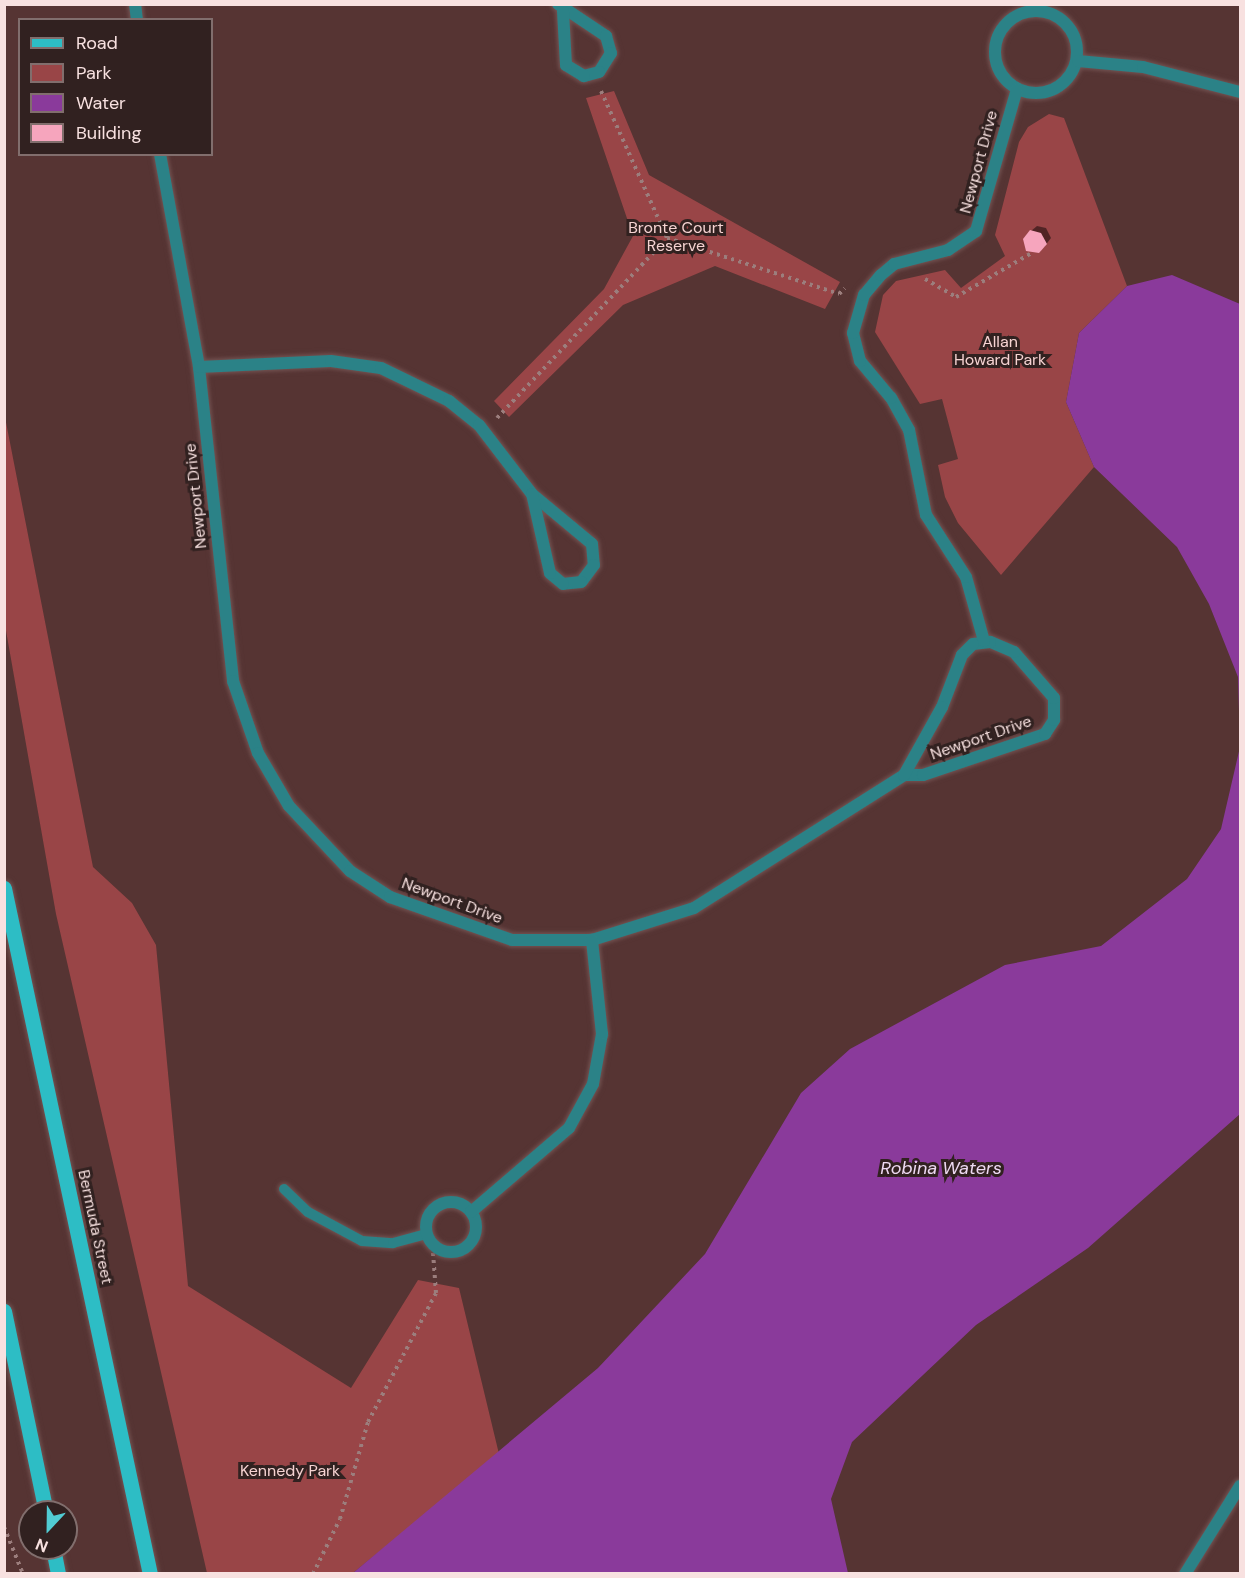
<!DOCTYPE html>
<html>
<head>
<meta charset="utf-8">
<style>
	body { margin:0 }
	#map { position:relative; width:1245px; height:1578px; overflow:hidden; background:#563433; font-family:"DM Sans",sans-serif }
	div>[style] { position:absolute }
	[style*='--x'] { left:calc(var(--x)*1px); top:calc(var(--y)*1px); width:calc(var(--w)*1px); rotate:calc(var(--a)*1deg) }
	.green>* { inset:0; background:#994547 }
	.water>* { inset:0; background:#8a3a9b }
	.shadow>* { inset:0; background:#0007 }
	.building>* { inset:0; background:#f6a5bd }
	.path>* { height:4px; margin-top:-2px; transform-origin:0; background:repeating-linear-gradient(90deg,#9c7e7d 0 3px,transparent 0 7.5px) }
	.roads { filter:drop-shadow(0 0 2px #735352) drop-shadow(0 0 2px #735352) }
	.service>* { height:10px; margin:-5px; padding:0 5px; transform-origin:5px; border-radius:5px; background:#2b8287 }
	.minor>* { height:12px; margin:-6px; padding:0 6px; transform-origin:6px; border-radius:6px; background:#2b8287 }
	.minor>.ring { margin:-6px; padding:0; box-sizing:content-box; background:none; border:12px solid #2b8287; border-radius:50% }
	.primary>* { height:15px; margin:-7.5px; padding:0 7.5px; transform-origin:7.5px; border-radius:7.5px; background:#2dbdc5 }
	span { translate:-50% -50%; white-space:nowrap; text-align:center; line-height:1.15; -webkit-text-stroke:6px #312120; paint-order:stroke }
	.street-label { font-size:16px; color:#f8e1e0 }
	.park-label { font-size:16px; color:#f6d3d2 }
	.water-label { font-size:18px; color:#eed9f2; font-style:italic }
	.frame { position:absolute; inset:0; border:6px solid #f8e1e0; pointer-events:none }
	.legend { position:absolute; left:18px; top:18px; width:195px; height:138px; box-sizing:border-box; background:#312120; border:2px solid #816e6d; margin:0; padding:8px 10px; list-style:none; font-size:18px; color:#f8e1e0 }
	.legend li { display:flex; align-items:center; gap:12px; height:30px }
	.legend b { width:30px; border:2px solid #816e6d }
	.north { position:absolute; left:18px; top:1500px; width:60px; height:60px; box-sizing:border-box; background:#312120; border:2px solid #816e6d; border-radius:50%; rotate:202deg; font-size:16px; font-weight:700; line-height:24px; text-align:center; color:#f8e1e0 }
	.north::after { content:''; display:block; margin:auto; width:21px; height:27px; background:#51ccd3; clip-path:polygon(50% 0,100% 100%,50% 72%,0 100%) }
</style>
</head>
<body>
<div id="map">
	<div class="green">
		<i style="clip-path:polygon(614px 91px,649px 175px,840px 282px,825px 309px,715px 266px,623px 305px,509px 417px,494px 401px,604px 289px,633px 236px,586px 98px)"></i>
		<i style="clip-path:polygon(1049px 114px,1064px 118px,1127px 286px,1079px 333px,1066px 402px,1094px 467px,1001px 575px,958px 523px,945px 497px,938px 465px,958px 459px,942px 399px,920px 404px,875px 332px,883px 295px,896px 281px,945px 270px,961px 288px,1005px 256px,995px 235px,1019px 142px,1028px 127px)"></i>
		<i style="clip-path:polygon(4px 412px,93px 867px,132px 903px,156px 945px,188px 1286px,351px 1388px,418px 1280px,459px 1288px,499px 1454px,353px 1573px,207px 1573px,56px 914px,5px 625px)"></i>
	</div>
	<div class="water">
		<i style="clip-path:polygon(1172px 275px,1240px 304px,1240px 746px,1238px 677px,1209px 604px,1177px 547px,1094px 467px,1066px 402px,1079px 333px,1127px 286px)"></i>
		<i style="clip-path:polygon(1240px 747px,1240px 1114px,1088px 1248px,976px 1325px,852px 1442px,831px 1499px,848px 1573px,353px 1573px,598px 1368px,705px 1254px,801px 1093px,850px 1049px,1005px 965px,1101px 946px,1187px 879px,1221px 829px)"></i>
	</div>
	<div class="shadow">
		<i style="clip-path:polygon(1037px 226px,1046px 228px,1051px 238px,1044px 247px,1031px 231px)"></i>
	</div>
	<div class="building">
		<i style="clip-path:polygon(1030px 230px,1041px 233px,1047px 244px,1039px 253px,1026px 251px,1023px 239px)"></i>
	</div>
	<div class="path">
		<i style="--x:601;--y:91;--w:161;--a:65.8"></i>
		<i style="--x:925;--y:279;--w:36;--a:30"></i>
		<i style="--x:956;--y:297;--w:86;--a:-30.2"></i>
		<i style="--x:497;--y:418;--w:248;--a:-46.6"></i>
		<i style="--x:667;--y:238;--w:181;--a:18"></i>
		<i style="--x:839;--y:294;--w:8;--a:-45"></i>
		<i style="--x:4;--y:1527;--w:51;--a:68"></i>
		<i style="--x:313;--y:1574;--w:61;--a:-63.9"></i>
		<i style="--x:340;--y:1519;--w:101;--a:-73.9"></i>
		<i style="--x:368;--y:1422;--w:146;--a:-62.2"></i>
		<i style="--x:436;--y:1293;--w:41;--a:-94.2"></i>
	</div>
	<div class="roads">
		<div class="service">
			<i style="--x:284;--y:1189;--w:33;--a:44"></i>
			<i style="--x:308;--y:1212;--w:61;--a:28.2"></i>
			<i style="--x:362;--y:1241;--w:31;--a:4"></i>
			<i style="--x:393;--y:1243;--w:35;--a:-15"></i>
		</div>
		<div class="minor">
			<i style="--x:135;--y:4;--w:16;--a:83"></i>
			<i style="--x:558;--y:4;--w:58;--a:33.7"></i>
			<i style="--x:606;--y:36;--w:18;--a:74"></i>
			<i style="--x:611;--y:53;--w:22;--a:122"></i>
			<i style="--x:599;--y:72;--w:16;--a:165"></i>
			<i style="--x:584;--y:76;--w:21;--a:-149"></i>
			<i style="--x:566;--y:65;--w:54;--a:-93.2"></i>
			<i class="ring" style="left:995px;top:11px;width:70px;height:70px"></i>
			<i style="--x:1078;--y:61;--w:65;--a:5.3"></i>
			<i style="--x:1143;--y:67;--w:100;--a:14.5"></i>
			<i style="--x:160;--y:154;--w:217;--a:79.6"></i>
			<i style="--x:199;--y:367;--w:316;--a:83.8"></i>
			<i style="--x:233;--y:681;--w:76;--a:70.9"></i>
			<i style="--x:258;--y:753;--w:61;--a:59.7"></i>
			<i style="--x:289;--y:806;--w:89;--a:46.8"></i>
			<i style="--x:350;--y:871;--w:48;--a:33"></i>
			<i style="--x:390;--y:897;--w:129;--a:19.4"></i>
			<i style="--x:512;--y:940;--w:80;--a:0"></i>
			<i style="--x:592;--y:940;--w:107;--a:-17.4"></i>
			<i style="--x:694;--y:908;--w:249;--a:-32.3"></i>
			<i style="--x:904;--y:775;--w:19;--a:0"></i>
			<i style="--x:923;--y:775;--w:129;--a:-18.6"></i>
			<i style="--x:1045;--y:734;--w:17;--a:-57"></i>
			<i style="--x:1054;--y:720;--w:22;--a:-90"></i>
			<i style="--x:1054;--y:698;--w:61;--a:-131"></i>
			<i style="--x:1014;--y:652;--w:26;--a:-157"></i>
			<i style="--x:990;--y:642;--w:17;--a:173"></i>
			<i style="--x:973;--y:644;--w:16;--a:135"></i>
			<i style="--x:962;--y:655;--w:56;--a:111"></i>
			<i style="--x:942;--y:707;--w:78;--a:119.2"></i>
			<i style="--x:199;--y:367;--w:132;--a:-2.6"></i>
			<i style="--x:331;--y:361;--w:50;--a:8"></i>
			<i style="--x:381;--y:368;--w:76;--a:25.9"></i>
			<i style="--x:449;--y:401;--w:38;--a:39"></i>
			<i style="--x:479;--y:425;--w:87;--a:52.5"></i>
			<i style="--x:532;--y:494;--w:78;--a:39.8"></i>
			<i style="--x:592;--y:544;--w:21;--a:85"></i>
			<i style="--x:594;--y:565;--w:21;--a:127"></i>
			<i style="--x:581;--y:582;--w:18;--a:174"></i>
			<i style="--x:563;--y:584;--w:17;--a:-140"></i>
			<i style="--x:550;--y:573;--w:81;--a:-102.8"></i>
			<i style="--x:984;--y:641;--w:66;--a:-105.7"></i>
			<i style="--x:966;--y:577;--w:74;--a:-122.8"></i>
			<i style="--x:926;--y:515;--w:87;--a:-101.3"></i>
			<i style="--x:909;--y:430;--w:37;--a:-119"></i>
			<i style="--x:891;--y:398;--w:48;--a:-130"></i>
			<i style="--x:860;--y:361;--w:29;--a:-104"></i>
			<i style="--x:853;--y:333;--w:40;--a:-74"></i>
			<i style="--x:864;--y:295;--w:26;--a:-50"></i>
			<i style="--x:881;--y:275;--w:17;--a:-40"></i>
			<i style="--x:894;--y:264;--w:56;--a:-14.5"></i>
			<i style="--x:948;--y:250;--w:34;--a:-34"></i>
			<i style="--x:976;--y:231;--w:148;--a:-73.9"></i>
			<i class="ring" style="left:426px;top:1202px;width:38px;height:38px"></i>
			<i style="--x:471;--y:1212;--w:129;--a:-40.6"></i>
			<i style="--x:569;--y:1128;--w:50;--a:-61.4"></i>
			<i style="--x:593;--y:1084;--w:51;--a:-79.8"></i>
			<i style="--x:602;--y:1034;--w:95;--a:-96.1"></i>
			<i style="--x:1185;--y:1574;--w:104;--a:-58"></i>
		</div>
		<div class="primary">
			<i style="--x:4;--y:888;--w:701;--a:77.99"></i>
			<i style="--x:4;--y:1311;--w:205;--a:78.2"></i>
			<i style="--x:53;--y:1548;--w:26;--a:79"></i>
		</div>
	</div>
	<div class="street-label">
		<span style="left:979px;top:162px;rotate:-75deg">Newport Drive</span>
		<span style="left:196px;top:496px;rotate:-96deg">Newport Drive</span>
		<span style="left:981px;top:738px;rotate:-19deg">Newport Drive</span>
		<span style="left:452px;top:901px;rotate:20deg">Newport Drive</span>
		<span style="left:95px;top:1227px;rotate:78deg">Bermuda Street</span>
	</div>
	<div class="park-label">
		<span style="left:676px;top:237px">Bronte Court<br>Reserve</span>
		<span style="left:1000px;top:351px">Allan<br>Howard Park</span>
		<span style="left:290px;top:1471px">Kennedy Park</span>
	</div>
	<div class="water-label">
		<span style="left:941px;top:1168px">Robina Waters</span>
	</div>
	<div class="frame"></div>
	<ul class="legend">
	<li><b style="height:8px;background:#2dbdc5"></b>Road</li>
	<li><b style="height:16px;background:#994547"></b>Park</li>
	<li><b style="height:16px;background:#8a3a9b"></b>Water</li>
	<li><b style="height:16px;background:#f6a5bd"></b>Building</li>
	</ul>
	<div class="north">N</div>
</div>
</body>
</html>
